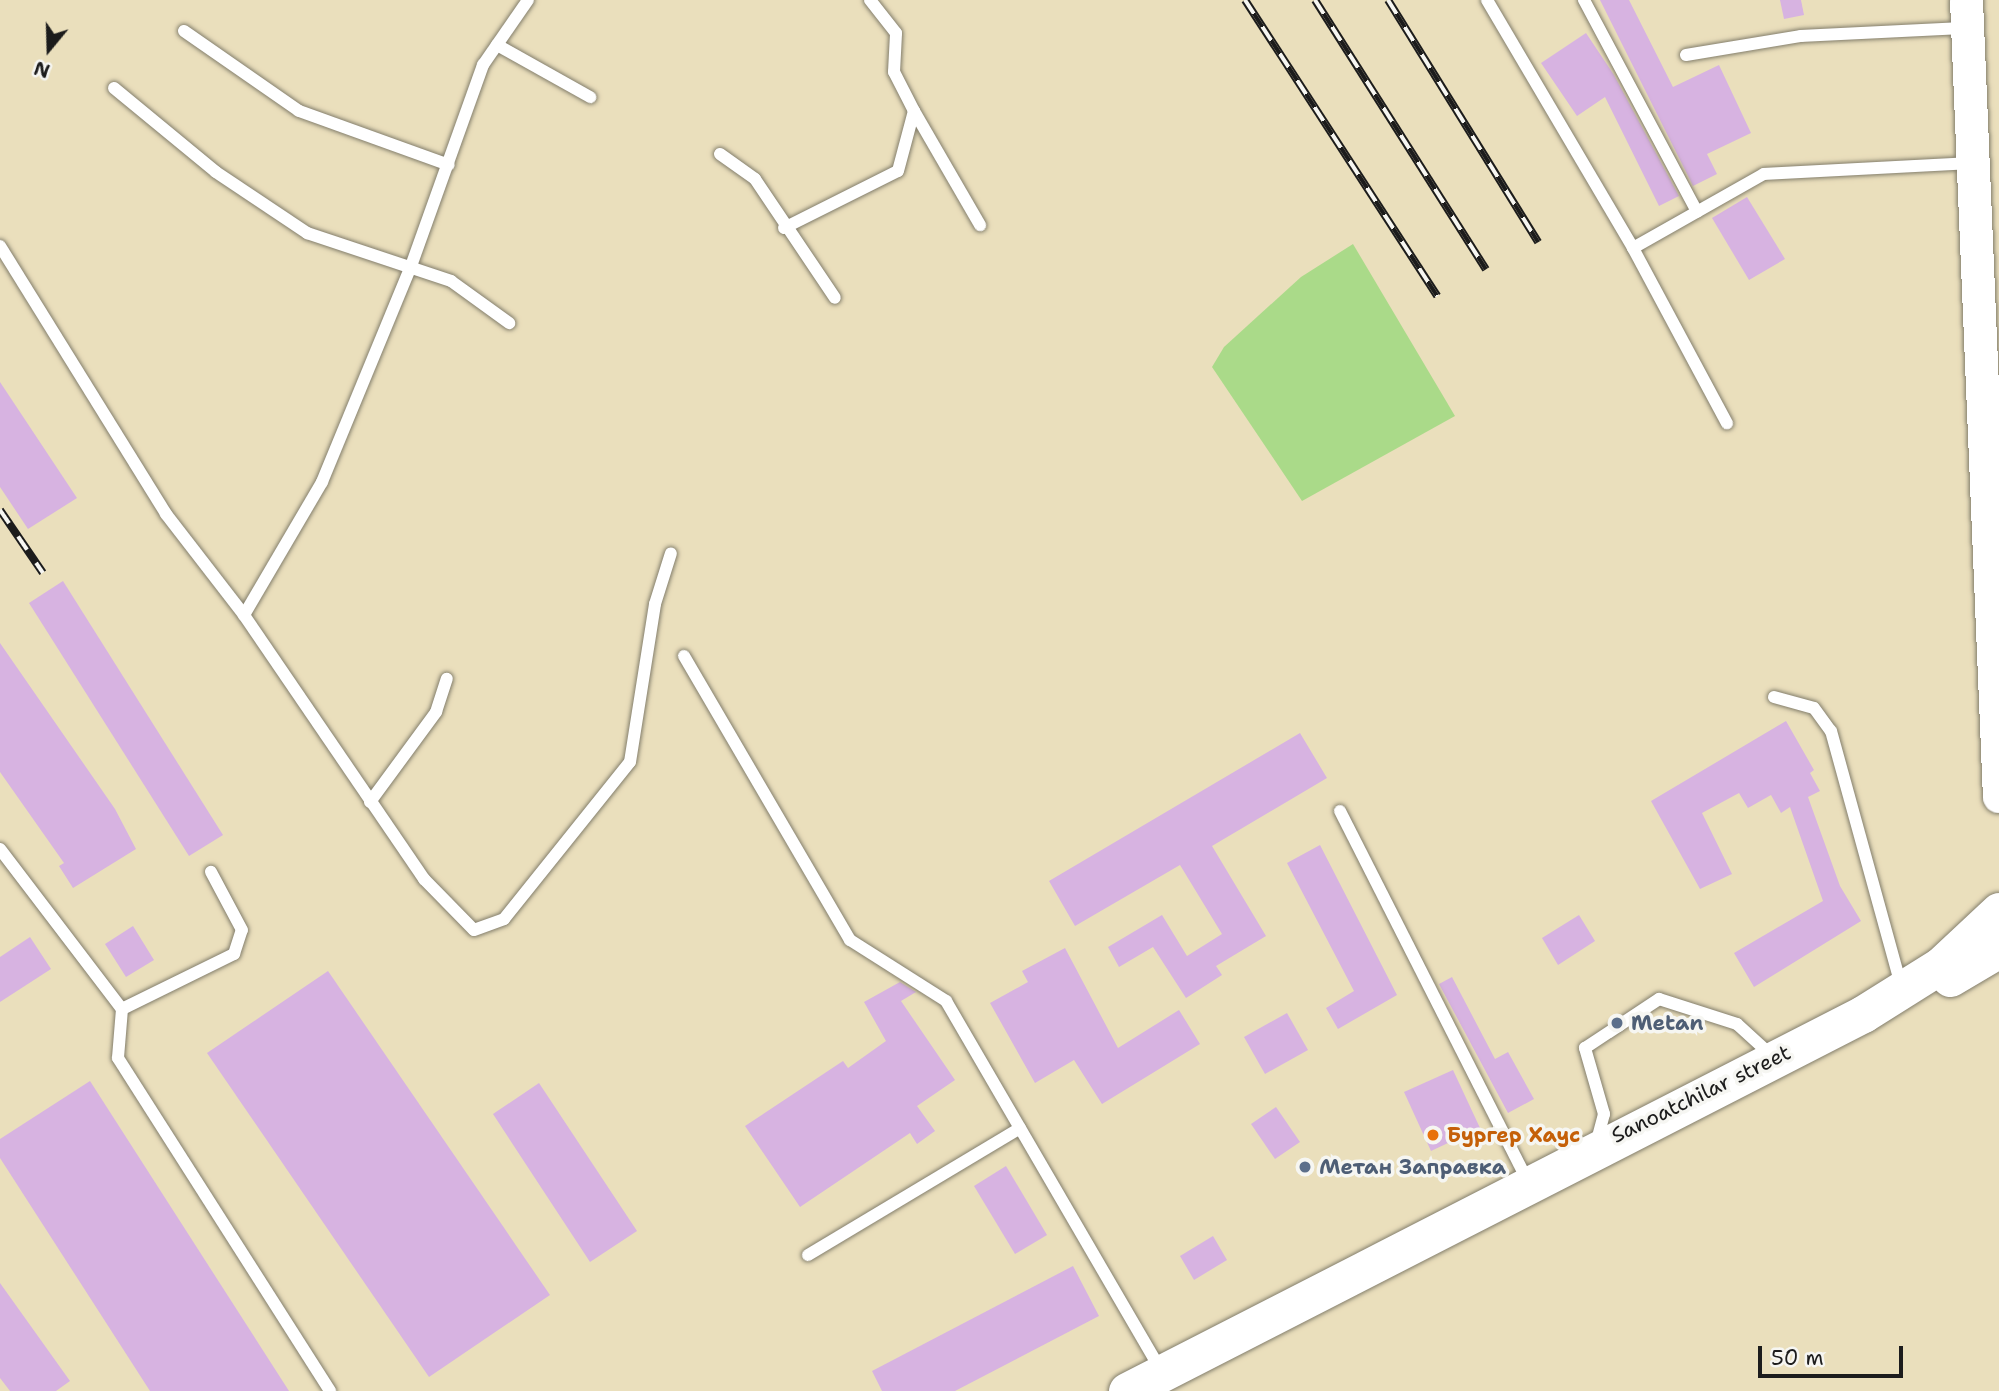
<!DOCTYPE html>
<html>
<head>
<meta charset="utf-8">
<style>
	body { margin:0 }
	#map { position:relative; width:1999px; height:1391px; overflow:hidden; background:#eadfbc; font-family:"Shantell Sans",sans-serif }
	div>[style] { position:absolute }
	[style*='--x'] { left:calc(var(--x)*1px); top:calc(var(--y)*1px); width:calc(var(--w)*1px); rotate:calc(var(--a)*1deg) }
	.green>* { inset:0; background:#aada89 }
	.building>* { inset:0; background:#d7b3e1 }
	.roads { filter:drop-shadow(0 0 2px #837e6c) drop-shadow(0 0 2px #837e6c) }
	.service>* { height:12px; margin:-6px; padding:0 6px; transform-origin:6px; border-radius:6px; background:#fff }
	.secondary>* { height:33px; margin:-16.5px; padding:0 16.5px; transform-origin:16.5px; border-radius:16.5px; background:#fff }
	.primary>* { height:37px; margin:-18.5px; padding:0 18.5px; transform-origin:18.5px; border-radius:18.5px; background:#fff }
	.rail>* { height:8px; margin-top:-4px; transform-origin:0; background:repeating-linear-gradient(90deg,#f6f6f2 0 16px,#1c1c1c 0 32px); box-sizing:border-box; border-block:2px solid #1c1c1c }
	.dots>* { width:19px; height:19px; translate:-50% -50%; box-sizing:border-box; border:4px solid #f6f6f2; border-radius:50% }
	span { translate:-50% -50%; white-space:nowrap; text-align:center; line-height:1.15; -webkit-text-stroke:7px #f6f6f2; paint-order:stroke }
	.service-label { font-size:21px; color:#4e5e75; font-weight:700 }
	.left { translate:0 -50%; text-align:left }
	.street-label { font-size:21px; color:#1c1c1c }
	.food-label { font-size:21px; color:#c56008; font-weight:700 }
	.north { position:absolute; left:14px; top:14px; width:70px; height:70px; -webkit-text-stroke:5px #f6f6f2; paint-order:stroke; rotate:199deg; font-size:19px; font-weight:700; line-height:28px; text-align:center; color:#1c1c1c }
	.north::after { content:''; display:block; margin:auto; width:24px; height:32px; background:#1c1c1c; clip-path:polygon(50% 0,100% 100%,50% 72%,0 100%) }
	.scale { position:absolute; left:1758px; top:1346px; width:145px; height:32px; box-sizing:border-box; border:4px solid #1c1c1c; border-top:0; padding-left:9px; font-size:21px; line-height:24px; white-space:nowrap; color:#1c1c1c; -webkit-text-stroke:5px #f6f6f2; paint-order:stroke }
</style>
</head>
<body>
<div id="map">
	<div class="green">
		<i style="clip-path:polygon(1353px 244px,1455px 416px,1302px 501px,1212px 367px,1224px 347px,1301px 277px)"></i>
	</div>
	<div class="building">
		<i style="clip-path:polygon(1600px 0,1629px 0,1673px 87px,1719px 65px,1751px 133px,1707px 154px,1717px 174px,1693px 186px)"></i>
		<i style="clip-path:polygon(1780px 0,1801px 0,1804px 15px,1784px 19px)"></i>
		<i style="clip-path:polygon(1586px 33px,1614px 75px,1679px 196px,1659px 206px,1605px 97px,1577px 116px,1541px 63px)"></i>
		<i style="clip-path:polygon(1747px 197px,1785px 259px,1749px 280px,1712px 218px)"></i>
		<i style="clip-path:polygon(0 382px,77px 498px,28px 529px,0 487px)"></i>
		<i style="clip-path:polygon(63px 581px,223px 835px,189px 856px,29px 603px)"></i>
		<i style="clip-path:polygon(0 643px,115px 809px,136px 849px,73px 888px,59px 866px,64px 863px,0 772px)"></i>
		<i style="clip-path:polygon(1786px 721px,1814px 770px,1810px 773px,1820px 791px,1808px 797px,1840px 886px,1861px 921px,1754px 987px,1734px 953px,1823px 901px,1790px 807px,1781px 813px,1771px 795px,1748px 808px,1739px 793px,1702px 813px,1732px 874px,1700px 889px,1651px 801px)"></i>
		<i style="clip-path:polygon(1300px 733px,1327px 778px,1212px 846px,1266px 936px,1216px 966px,1222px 975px,1186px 998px,1153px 947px,1119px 967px,1108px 947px,1162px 915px,1187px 956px,1222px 934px,1180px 865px,1075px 926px,1049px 881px)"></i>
		<i style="clip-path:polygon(1320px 845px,1397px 995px,1338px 1029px,1326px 1008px,1354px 991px,1287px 863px)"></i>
		<i style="clip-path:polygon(1579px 915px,1595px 941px,1558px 965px,1542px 938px)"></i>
		<i style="clip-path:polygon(133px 926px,154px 960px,126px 977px,105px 944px)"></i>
		<i style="clip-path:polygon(30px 937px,51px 969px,0 1002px,0 957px)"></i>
		<i style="clip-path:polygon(1065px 948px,1118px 1048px,1179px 1010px,1200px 1044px,1102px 1104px,1074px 1060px,1035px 1083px,990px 1003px,1028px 982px,1022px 971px)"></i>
		<i style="clip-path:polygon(328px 971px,550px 1295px,429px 1377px,207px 1053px)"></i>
		<i style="clip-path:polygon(1452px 977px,1495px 1059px,1508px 1052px,1534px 1099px,1508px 1113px,1439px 984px)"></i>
		<i style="clip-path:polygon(900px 982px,916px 992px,901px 1001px,955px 1080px,917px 1106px,935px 1131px,917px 1144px,910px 1133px,800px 1207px,745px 1126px,843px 1061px,848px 1068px,886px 1041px,864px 1002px)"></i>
		<i style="clip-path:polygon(1287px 1013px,1308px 1050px,1265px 1074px,1244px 1037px)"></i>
		<i style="clip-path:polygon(1453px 1070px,1480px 1128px,1431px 1151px,1404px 1092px)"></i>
		<i style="clip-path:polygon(90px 1081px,289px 1391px,150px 1391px,0 1158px,0 1139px)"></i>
		<i style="clip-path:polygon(539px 1083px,637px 1231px,590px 1262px,493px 1114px)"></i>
		<i style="clip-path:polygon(1276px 1107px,1300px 1142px,1275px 1159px,1251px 1124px)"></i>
		<i style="clip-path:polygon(1006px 1166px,1047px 1235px,1015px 1254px,974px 1186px)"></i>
		<i style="clip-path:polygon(1213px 1236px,1227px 1260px,1194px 1280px,1180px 1256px)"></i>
		<i style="clip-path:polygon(1073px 1266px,1099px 1316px,955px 1391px,882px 1391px,872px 1371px)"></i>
		<i style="clip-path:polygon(0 1283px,70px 1381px,56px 1391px,10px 1391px,0 1378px)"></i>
	</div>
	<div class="roads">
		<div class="service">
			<i style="--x:1487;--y:0;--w:288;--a:59.5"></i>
			<i style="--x:1633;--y:248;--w:150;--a:-29.5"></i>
			<i style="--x:1764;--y:174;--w:207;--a:-3"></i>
			<i style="--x:1584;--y:0;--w:240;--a:61.9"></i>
			<i style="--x:184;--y:31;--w:140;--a:34.8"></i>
			<i style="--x:299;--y:111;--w:159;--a:19.8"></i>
			<i style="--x:497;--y:45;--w:107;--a:29.2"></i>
			<i style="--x:1686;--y:55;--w:117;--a:-9.4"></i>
			<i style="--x:1801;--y:36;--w:166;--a:-2.8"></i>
			<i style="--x:114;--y:88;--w:132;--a:39.5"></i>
			<i style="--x:216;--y:172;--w:110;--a:33.8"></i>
			<i style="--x:307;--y:233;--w:152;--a:18.4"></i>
			<i style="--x:451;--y:281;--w:72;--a:35.9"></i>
			<i style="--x:914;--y:111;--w:132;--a:59.9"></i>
			<i style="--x:720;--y:154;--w:43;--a:35.5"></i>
			<i style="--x:755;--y:179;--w:143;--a:56.1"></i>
			<i style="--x:784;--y:228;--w:127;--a:-26.6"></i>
			<i style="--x:898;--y:171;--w:62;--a:-75.1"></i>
			<i style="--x:914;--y:111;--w:44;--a:-117.1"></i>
			<i style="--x:894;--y:72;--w:39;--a:-87"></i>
			<i style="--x:896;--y:33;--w:42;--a:-128.2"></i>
			<i style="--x:0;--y:246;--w:315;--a:58.2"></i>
			<i style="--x:166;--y:514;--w:128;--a:52.3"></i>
			<i style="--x:244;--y:615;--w:320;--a:55.7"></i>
			<i style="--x:424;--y:879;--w:71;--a:45.6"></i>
			<i style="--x:474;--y:930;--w:32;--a:-20"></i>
			<i style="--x:504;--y:919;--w:201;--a:-51.3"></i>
			<i style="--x:630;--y:762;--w:160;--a:-81"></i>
			<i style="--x:655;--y:604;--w:53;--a:-72.6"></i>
			<i style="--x:1633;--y:248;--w:199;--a:61.8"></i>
			<i style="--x:244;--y:615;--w:154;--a:-59.6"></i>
			<i style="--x:322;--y:482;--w:234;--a:-67.6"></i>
			<i style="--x:411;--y:266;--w:214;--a:-70.3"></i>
			<i style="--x:483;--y:65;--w:79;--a:-55.3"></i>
			<i style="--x:684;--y:656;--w:329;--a:59.7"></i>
			<i style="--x:850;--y:940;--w:114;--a:32.4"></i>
			<i style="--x:946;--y:1001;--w:426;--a:59.8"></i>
			<i style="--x:1774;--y:697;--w:41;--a:15.4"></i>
			<i style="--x:1814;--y:708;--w:29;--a:54"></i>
			<i style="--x:1831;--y:731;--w:264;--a:74.6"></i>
			<i style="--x:370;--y:802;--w:112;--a:-53.7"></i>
			<i style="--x:436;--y:712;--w:35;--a:-72"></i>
			<i style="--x:1340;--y:811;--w:415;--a:63.1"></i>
			<i style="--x:0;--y:849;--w:201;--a:52.7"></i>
			<i style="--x:122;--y:1009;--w:49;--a:94.7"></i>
			<i style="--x:118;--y:1058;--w:395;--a:57.5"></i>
			<i style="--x:122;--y:1009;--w:125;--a:-26.2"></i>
			<i style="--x:234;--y:954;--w:25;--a:-72"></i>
			<i style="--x:242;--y:930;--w:66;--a:-118.1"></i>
			<i style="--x:1596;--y:1144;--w:31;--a:-75"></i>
			<i style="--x:1604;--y:1114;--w:69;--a:-106.1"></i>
			<i style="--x:1585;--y:1048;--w:89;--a:-33.5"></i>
			<i style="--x:1659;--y:999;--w:82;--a:17.8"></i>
			<i style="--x:1737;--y:1024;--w:47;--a:42.4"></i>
			<i style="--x:808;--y:1255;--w:247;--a:-30.9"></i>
		</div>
		<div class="secondary">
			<i style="--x:1966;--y:0;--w:797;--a:87.63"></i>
		</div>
		<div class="primary">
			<i style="--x:1950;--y:978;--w:57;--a:-30.6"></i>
			<i style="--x:1127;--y:1391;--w:827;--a:-27.12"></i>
			<i style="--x:1863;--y:1014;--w:92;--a:-32.1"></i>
			<i style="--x:1941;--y:965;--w:79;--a:-43"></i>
		</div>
	</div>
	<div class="rail">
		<i style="--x:1245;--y:0;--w:353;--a:57"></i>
		<i style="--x:1315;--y:0;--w:319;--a:57.6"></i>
		<i style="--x:1388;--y:0;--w:285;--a:58.2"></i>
		<i style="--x:0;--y:510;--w:76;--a:55.7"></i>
	</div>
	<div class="dots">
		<i style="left:1617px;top:1023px;background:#5c6f8a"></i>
		<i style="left:1433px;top:1135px;background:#e8710a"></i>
		<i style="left:1305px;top:1167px;background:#5c6f8a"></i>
	</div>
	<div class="service-label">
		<span class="left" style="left:1631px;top:1023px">Metan</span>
		<span class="left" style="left:1319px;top:1167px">Метан Заправка</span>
	</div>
	<div class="street-label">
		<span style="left:1701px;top:1094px;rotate:-26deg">Sanoatchilar street</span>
	</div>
	<div class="food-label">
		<span class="left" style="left:1447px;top:1135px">Бургер Хаус</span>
	</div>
	<div class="north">N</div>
	<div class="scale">50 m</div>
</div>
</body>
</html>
